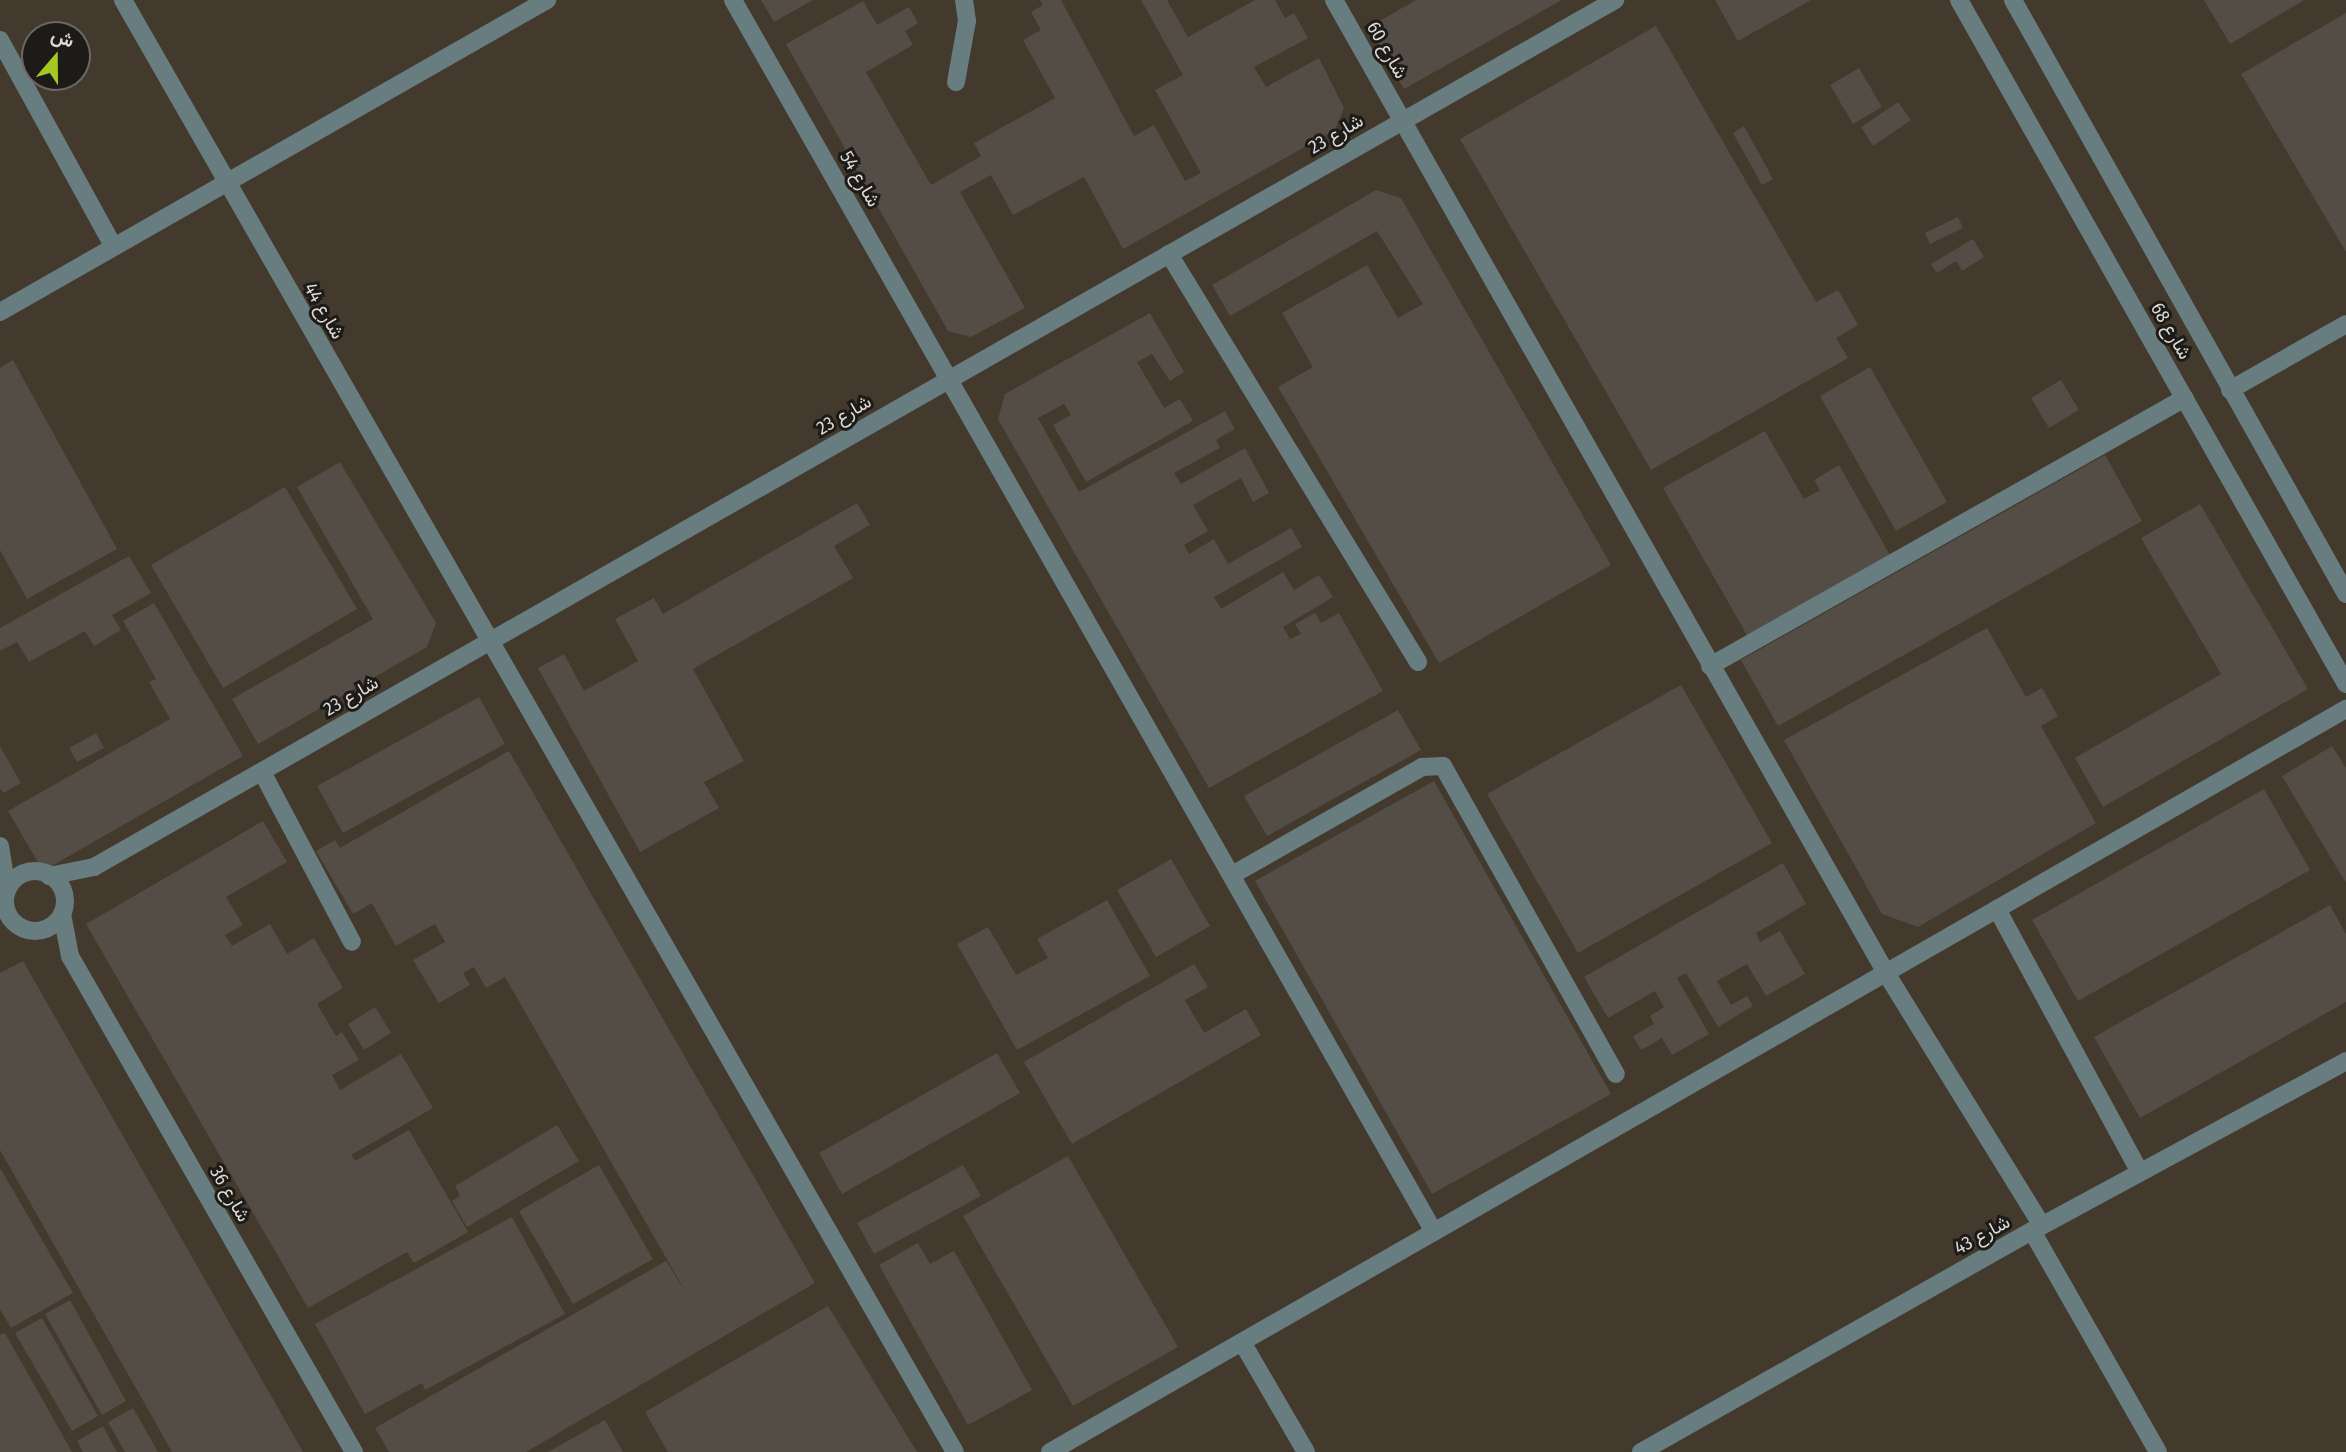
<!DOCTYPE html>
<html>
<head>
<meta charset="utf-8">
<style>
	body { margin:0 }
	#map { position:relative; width:2346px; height:1452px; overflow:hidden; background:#38332c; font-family:"Fira Sans Condensed",Vazirmatn,sans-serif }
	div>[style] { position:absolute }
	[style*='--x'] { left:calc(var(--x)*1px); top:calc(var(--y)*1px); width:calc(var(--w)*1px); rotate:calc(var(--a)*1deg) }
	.built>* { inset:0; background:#433a2d }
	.building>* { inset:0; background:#534d45 }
	.minor>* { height:18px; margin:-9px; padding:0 9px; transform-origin:9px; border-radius:9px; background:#687d80 }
	.minor>.ring { margin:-9px; padding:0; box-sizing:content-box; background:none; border:18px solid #687d80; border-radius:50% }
	span { translate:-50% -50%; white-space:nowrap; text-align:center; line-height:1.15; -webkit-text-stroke:6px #1d1b18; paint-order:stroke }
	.street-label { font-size:19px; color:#dddad5 }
	.north { position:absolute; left:21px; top:21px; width:70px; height:70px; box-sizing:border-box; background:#1d1b18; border:2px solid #6a6764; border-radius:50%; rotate:20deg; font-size:19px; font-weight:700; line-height:28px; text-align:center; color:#dddad5 }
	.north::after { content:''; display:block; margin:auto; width:24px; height:32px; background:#a5c823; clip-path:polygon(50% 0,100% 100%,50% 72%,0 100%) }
</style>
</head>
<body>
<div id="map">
	<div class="built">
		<i style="clip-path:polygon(evenodd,0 0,2346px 0,2346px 1452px,0 1452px,0 0,35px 35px,77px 35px,77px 77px,35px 77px,35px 35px)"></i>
	</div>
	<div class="building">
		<i style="clip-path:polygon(761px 0,813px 0,774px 22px)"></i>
		<i style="clip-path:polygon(1040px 0,1061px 0,1134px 136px,1154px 125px,1185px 181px,1201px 173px,1155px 90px,1183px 75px,1141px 0,1167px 0,1188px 37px,1255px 0,1275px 0,1285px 18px,1294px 13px,1308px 38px,1254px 67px,1266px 87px,1319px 58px,1344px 108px,1335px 130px,1123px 249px,1084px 177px,1013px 215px,991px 175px,960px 192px,1025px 308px,971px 337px,948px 331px,786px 44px,863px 1px,877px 25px,909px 7px,918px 23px,905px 31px,913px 45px,866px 72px,931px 185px,981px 156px,974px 143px,1055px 98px,1023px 40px,1041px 30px,1031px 12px,1043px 5px)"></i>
		<i style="clip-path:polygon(1416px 0,1562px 0,1404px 89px,1369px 27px)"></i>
		<i style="clip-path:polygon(1715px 0,1811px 0,1738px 41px)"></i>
		<i style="clip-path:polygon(2204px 0,2304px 0,2230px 44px)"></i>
		<i style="clip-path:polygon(2346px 13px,2346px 252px,2241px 74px)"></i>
		<i style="clip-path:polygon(1656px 26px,1816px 302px,1838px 290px,1858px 325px,1836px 338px,1848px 358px,1651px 470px,1460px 139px)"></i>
		<i style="clip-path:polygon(1859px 68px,1882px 107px,1853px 124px,1830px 85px)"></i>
		<i style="clip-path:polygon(1898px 102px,1911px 120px,1873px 146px,1861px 127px)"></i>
		<i style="clip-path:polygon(1744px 126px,1773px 179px,1762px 185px,1733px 133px)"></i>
		<i style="clip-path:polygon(1376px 190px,1401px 198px,1611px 565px,1439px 663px,1278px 387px,1313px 367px,1282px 313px,1367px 265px,1398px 318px,1423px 304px,1377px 231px,1230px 316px,1212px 285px)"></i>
		<i style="clip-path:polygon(1958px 217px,1963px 228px,1930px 244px,1925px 233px)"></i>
		<i style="clip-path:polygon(1973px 239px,1984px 257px,1962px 271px,1956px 261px,1937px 273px,1931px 264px)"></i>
		<i style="clip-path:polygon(1150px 313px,1184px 372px,1170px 381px,1152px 354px,1137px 362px,1164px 408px,1180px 399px,1193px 421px,1086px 482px,1053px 425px,1071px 415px,1064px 404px,1038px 418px,1079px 492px,1225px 411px,1235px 429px,1216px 440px,1220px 448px,1174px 473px,1181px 484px,1245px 448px,1269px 493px,1253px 502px,1241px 478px,1193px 505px,1208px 531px,1184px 545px,1189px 554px,1214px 539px,1228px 564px,1291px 528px,1302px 547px,1214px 597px,1221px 609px,1283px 572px,1294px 590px,1319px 575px,1333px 597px,1283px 627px,1290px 639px,1301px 634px,1295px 624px,1315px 613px,1321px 623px,1339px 613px,1383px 691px,1209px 788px,998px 419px,1005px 394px)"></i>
		<i style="clip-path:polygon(13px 360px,117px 549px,27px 599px,0 550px,0 368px)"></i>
		<i style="clip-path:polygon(1870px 367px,1947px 502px,1896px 531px,1820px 396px)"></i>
		<i style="clip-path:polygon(2061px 380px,2079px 410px,2049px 428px,2031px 398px)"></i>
		<i style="clip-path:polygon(1765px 431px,1804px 499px,1820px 490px,1814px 480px,1839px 465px,1891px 557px,1748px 637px,1663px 488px)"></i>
		<i style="clip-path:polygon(2105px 455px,2142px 521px,1778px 726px,1741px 660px)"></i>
		<i style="clip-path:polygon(340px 462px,436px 623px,427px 647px,258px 744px,232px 699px,373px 619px,297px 487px)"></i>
		<i style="clip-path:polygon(285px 487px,357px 609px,223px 688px,151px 565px)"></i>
		<i style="clip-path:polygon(857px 503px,870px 525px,834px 546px,853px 578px,693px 669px,744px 761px,704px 782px,719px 808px,640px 852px,538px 668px,564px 654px,584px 691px,638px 661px,615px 619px,654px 598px,663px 614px)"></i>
		<i style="clip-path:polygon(2200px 504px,2308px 689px,2103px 807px,2075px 758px,2221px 674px,2141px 538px)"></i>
		<i style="clip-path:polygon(129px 556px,151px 593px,112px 615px,121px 630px,94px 646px,85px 631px,29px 662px,17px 642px,0 651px,0 628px)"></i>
		<i style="clip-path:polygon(154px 603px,243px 756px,43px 871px,8px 811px,170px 719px,149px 682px,156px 679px,123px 621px)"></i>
		<i style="clip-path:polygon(1987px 628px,2026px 697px,2042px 688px,2058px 716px,2041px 726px,2096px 823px,1918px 927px,1882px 914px,1784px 740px)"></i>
		<i style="clip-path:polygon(1681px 685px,1772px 843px,1578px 953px,1487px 794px)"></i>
		<i style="clip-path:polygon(479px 697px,505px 744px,343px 833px,317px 786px)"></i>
		<i style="clip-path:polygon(1398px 710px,1421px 750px,1267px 836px,1244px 796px)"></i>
		<i style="clip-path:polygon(96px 733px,104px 748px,77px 762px,69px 748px)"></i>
		<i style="clip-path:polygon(0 746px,21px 783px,3px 793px,0 788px)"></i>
		<i style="clip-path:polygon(2332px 746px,2346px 768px,2346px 883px,2282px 776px)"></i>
		<i style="clip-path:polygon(509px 751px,815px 1283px,526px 1452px,389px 1452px,375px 1428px,666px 1261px,688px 1296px,505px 977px,486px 988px,474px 967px,463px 973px,470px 985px,439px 1003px,413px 960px,445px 942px,435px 924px,396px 946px,372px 903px,353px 914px,316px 851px,335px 840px,340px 848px)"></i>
		<i style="clip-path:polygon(1434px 781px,1611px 1094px,1432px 1194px,1255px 881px)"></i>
		<i style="clip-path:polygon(2264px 789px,2310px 870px,2078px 1001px,2032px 920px)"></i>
		<i style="clip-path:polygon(263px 821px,287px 862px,226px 897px,243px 925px,225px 935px,232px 946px,270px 924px,287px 954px,314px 938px,343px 988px,317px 1004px,336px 1036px,342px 1032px,359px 1060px,332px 1075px,340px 1090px,401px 1054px,433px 1108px,351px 1155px,355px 1161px,409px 1130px,468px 1232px,414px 1263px,407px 1252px,308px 1308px,86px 924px)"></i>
		<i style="clip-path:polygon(1171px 859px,1210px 926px,1156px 957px,1117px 890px)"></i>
		<i style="clip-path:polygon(1783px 863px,1806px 904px,1756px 933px,1760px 942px,1780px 931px,1805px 974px,1766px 996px,1747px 964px,1717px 981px,1731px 1005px,1747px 996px,1753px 1006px,1718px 1027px,1686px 973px,1677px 978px,1709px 1034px,1672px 1055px,1662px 1038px,1641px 1050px,1633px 1036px,1654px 1024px,1650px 1016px,1664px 1007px,1655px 991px,1608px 1018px,1584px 977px)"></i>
		<i style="clip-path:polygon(1107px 900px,1150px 976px,1017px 1050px,957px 944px,988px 927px,1016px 975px,1048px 958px,1037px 939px)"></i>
		<i style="clip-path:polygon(2330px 905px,2346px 934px,2346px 1002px,2140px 1118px,2094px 1037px)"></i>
		<i style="clip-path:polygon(23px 961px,106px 1106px,303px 1452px,172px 1452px,149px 1411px,0 1150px,0 973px)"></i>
		<i style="clip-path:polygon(1194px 964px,1208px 987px,1185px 1000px,1204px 1033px,1246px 1009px,1261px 1035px,1072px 1144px,1024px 1062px)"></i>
		<i style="clip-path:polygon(375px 1007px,391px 1033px,364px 1050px,348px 1024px)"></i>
		<i style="clip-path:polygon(997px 1053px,1020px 1093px,842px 1194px,819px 1153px)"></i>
		<i style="clip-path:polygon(557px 1125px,579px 1161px,467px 1227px,452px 1201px,460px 1196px,455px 1186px)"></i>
		<i style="clip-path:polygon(1068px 1156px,1178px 1347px,1073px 1406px,963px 1216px)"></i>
		<i style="clip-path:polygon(599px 1165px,653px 1259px,573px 1304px,519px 1211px)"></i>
		<i style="clip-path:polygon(963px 1165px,981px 1196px,874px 1254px,857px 1223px)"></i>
		<i style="clip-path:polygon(0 1168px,73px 1293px,11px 1328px,0 1309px)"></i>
		<i style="clip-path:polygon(512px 1217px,565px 1314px,425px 1390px,422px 1383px,365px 1414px,315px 1324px)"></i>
		<i style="clip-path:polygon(918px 1243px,930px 1264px,954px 1251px,1032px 1390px,968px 1425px,879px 1265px)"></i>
		<i style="clip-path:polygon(70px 1300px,126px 1401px,102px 1415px,45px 1314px)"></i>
		<i style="clip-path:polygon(828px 1306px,917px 1452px,668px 1452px,645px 1412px)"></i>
		<i style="clip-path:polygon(42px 1318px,98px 1416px,72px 1431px,15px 1333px)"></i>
		<i style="clip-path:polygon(5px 1333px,72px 1452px,0 1452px,0 1335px)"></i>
		<i style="clip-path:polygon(133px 1408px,158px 1452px,125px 1452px,108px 1422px)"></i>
		<i style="clip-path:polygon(605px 1420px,623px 1452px,548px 1452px)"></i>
		<i style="clip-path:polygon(103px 1426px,117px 1452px,83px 1452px,77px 1441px)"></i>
	</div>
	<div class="minor">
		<i style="--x:123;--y:0;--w:1673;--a:60.19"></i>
		<i style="--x:733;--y:0;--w:1417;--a:60.36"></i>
		<i style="--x:1334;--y:0;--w:1119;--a:60.43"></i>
		<i style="--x:1886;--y:973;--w:297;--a:58.3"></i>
		<i style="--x:1959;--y:0;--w:786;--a:60.5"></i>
		<i style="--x:2013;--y:0;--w:681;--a:60.72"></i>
		<i style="--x:0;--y:40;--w:236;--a:61.2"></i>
		<i style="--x:956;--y:82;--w:62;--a:-79.8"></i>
		<i style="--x:967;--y:21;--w:21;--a:-98"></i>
		<i style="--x:1169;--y:254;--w:478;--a:58.6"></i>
		<i style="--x:0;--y:312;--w:630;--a:-29.7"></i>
		<i style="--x:2230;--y:390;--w:133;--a:-29.6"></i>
		<i style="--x:1710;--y:666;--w:545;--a:-29.43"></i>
		<i style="--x:262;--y:772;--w:192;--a:62.1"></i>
		<i style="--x:0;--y:846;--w:45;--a:81"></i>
		<i class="ring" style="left:5px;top:871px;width:42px;height:42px"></i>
		<i style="--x:1232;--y:875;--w:219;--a:-29.6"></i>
		<i style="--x:1422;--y:767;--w:21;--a:-3"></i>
		<i style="--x:1443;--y:766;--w:353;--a:60.7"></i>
		<i style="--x:49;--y:876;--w:46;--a:-11.3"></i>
		<i style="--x:94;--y:867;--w:1751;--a:-29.68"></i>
		<i style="--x:1997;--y:909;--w:299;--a:61.5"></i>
		<i style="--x:62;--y:914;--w:43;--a:79.2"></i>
		<i style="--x:70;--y:956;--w:572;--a:60.21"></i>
		<i style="--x:2032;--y:1231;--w:254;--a:60.3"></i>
		<i style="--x:1242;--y:1342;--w:127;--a:59.8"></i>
		<i style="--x:1050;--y:1452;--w:1494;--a:-29.83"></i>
		<i style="--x:1641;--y:1452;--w:449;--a:-29.5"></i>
		<i style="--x:2032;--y:1231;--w:357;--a:-28.4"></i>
	</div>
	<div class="street-label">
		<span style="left:1387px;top:50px;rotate:60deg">شارع 60</span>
		<span style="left:1336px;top:134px;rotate:-30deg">شارع 23</span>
		<span style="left:860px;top:179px;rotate:60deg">شارع 54</span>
		<span style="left:324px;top:311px;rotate:60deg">شارع 44</span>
		<span style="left:2171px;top:331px;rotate:60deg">شارع 68</span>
		<span style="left:844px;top:415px;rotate:-30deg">شارع 23</span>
		<span style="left:351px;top:696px;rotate:-30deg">شارع 23</span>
		<span style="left:230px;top:1194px;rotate:60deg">شارع 36</span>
		<span style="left:1982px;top:1235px;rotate:-29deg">شارع 43</span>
	</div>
	<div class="north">ش</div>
</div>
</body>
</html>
